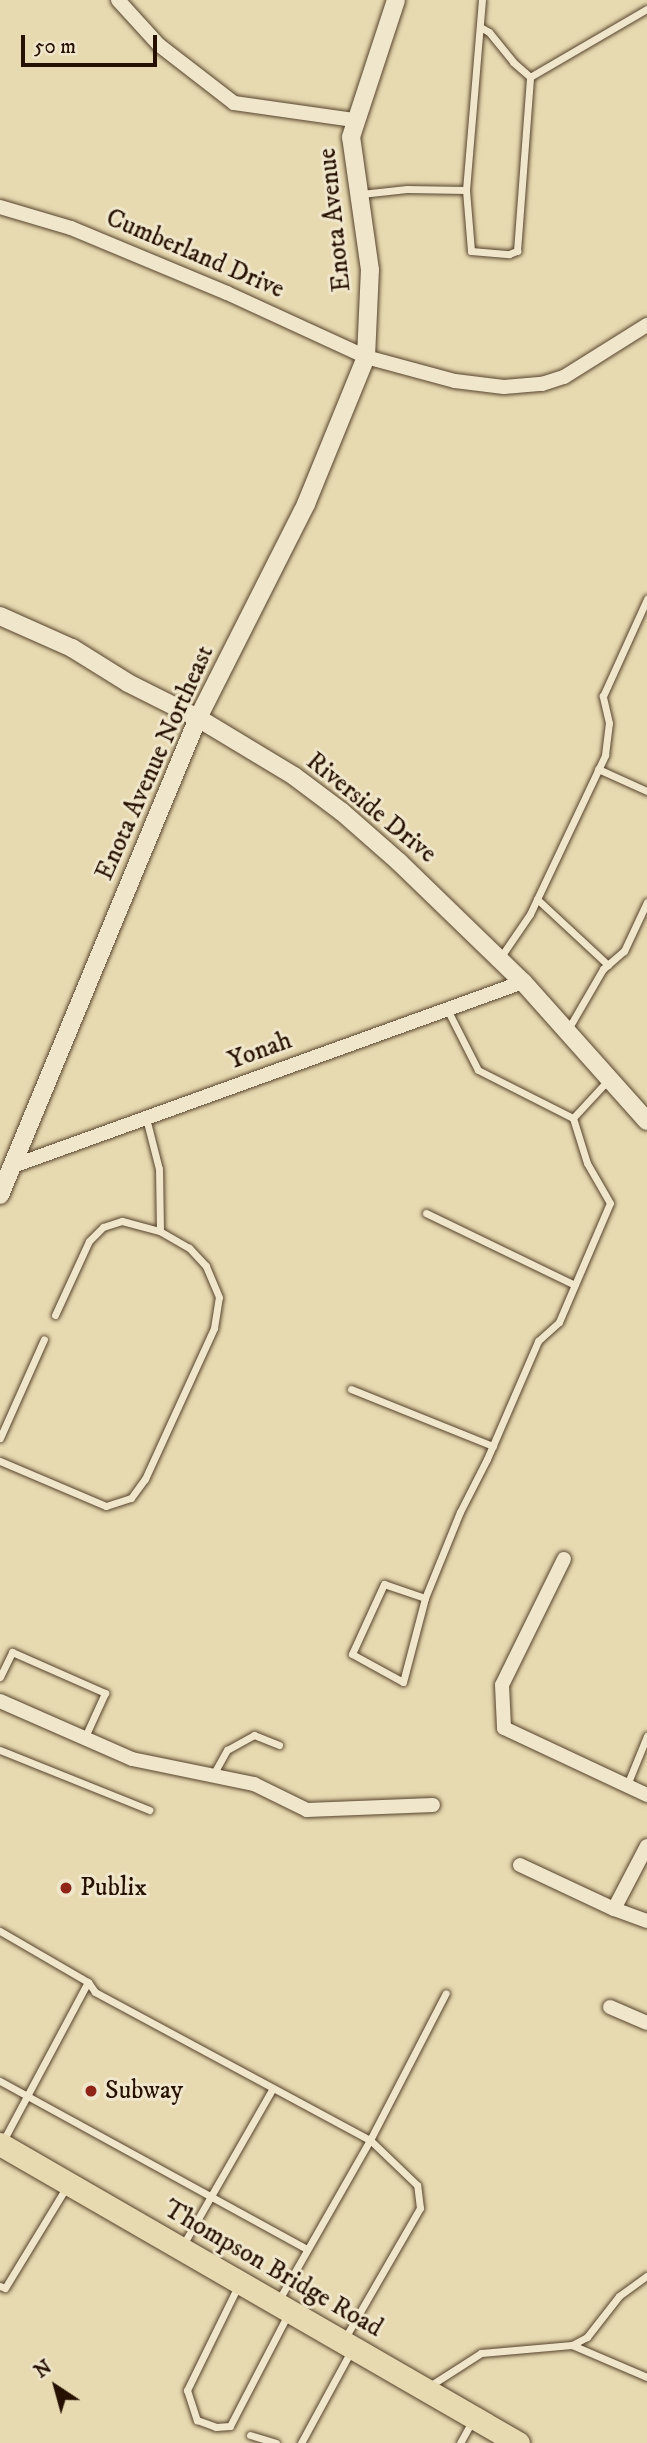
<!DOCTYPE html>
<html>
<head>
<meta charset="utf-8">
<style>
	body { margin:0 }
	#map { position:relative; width:647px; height:2443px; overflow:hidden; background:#e7d9b0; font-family:"IM FELL DW Pica",serif }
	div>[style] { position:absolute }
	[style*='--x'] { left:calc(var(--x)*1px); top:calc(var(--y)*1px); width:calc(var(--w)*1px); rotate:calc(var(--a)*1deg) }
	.roads { filter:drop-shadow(0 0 2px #56432c) drop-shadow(0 0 2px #56432c) }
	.service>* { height:7px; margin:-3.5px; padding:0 3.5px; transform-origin:3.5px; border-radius:3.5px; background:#efe6cc }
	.minor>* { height:14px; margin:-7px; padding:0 7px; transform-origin:7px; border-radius:7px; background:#efe6cc }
	.tertiary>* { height:18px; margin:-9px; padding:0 9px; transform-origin:9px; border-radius:9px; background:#efe6cc }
	.trunk>* { height:23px; margin:-11.5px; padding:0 11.5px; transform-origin:11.5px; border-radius:11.5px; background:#e7d9b0 }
	.dots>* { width:19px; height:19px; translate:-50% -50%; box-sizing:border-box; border:4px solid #efe6cc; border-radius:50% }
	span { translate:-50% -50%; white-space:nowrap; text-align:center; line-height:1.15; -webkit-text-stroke:6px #efe6cc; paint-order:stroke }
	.street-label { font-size:26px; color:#261100 }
	.poi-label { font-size:26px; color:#261100 }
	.left { translate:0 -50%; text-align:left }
	.north { position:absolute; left:21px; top:2352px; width:70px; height:70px; -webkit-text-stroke:5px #efe6cc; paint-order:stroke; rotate:324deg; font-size:19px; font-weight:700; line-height:28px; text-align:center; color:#261100 }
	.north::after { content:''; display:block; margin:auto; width:24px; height:32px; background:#261100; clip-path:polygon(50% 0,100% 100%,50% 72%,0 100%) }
	.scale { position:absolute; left:21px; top:35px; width:136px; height:32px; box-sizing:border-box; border:4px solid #261100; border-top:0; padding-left:9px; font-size:21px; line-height:24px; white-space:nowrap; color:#261100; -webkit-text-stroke:5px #efe6cc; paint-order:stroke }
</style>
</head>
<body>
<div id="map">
	<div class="roads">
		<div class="service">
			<i style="--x:482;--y:28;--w:8;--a:30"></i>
			<i style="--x:489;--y:32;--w:38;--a:51"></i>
			<i style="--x:513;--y:62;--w:23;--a:41"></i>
			<i style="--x:466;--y:190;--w:191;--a:-85.2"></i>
			<i style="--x:361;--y:194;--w:46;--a:-6.2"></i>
			<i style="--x:407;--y:189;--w:59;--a:1"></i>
			<i style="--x:466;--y:190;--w:61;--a:85.3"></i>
			<i style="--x:471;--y:251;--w:38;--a:5"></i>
			<i style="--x:509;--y:254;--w:9;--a:-21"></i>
			<i style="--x:517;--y:251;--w:174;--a:-85.7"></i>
			<i style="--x:530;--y:77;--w:135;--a:-30.2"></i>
			<i style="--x:598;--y:769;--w:54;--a:24.2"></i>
			<i style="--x:537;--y:899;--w:97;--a:42.9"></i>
			<i style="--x:500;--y:958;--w:53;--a:-55.7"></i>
			<i style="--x:530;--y:914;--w:176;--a:-64.7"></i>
			<i style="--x:605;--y:755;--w:32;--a:-83"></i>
			<i style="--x:609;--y:723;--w:28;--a:-103"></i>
			<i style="--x:603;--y:696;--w:107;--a:-65.6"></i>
			<i style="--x:447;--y:1009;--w:68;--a:63.1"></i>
			<i style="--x:478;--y:1070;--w:106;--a:26.8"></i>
			<i style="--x:567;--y:1031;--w:72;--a:-59.9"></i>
			<i style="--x:603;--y:969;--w:28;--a:-41"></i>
			<i style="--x:624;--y:951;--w:54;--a:-64.9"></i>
			<i style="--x:426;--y:1213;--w:165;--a:25.8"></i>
			<i style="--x:55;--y:1315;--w:81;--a:-65.3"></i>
			<i style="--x:89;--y:1241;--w:20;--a:-45"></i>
			<i style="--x:103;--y:1227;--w:20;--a:-18"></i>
			<i style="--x:122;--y:1221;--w:39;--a:15"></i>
			<i style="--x:351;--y:1389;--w:153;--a:21.9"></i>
			<i style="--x:0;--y:1438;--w:108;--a:-66"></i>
			<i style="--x:0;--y:1461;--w:115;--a:23"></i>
			<i style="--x:106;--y:1506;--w:26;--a:-18"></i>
			<i style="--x:131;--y:1498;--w:24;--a:-54"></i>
			<i style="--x:145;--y:1479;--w:166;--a:-65.4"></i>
			<i style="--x:214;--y:1328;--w:31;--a:-81"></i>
			<i style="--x:219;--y:1297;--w:34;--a:-113"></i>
			<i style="--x:206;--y:1266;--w:25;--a:-133"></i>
			<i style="--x:189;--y:1248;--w:34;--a:-150"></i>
			<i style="--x:160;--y:1231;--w:62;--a:-90.9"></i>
			<i style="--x:159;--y:1169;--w:53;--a:-104.3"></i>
			<i style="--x:425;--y:1598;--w:43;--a:-161.1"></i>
			<i style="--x:384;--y:1584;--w:77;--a:114.6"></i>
			<i style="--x:352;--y:1654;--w:58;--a:28.8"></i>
			<i style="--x:403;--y:1682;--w:87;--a:-75.3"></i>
			<i style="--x:425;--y:1598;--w:93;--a:-67.9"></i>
			<i style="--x:460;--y:1512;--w:59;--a:-63"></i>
			<i style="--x:487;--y:1459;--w:129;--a:-66.6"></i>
			<i style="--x:538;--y:1341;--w:28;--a:-42"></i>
			<i style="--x:559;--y:1322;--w:129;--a:-66.8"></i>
			<i style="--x:610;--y:1203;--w:46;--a:-119.9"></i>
			<i style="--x:587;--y:1163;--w:47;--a:-107.3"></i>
			<i style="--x:573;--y:1118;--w:53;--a:-47.3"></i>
			<i style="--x:0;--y:1677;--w:28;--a:-64"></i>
			<i style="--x:12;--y:1652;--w:102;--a:23.8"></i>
			<i style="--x:105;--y:1693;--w:51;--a:114.5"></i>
			<i style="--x:0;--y:1750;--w:161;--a:21.9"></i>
			<i style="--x:213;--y:1775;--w:29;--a:-61"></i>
			<i style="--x:227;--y:1750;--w:31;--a:-29"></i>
			<i style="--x:254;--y:1735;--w:27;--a:22"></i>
			<i style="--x:627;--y:1785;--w:53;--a:-67.8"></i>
			<i style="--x:0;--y:1931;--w:102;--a:30.1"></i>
			<i style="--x:88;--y:1982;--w:12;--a:55"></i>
			<i style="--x:95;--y:1992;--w:312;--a:28.3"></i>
			<i style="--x:370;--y:2140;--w:185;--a:119.7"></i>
			<i style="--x:0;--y:2081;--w:350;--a:28.7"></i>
			<i style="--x:3;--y:2141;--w:180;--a:-61.9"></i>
			<i style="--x:183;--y:2245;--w:181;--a:-60.2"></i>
			<i style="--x:0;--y:2286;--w:5;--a:22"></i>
			<i style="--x:5;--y:2288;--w:119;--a:-58.7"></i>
			<i style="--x:238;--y:2286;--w:116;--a:116.1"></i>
			<i style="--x:187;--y:2390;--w:32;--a:72"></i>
			<i style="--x:197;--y:2420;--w:20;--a:20"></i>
			<i style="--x:216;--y:2427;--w:14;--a:-4"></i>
			<i style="--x:230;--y:2426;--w:124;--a:-62.6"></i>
			<i style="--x:345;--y:2338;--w:150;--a:-60"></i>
			<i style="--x:420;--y:2208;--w:23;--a:-97"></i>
			<i style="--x:417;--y:2185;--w:65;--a:-136.2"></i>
			<i style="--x:370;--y:2140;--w:165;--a:-62.7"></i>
			<i style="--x:572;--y:2345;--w:82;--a:23.1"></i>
			<i style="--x:428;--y:2387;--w:63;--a:-32.7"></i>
			<i style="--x:481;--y:2353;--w:91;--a:-5"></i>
			<i style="--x:572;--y:2345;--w:17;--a:-28"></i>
			<i style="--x:587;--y:2337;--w:52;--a:-52"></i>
			<i style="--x:619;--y:2296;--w:34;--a:-36"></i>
			<i style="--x:250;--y:2435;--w:27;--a:17"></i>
			<i style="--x:301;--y:2443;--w:105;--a:-61.5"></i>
			<i style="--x:460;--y:2443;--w:25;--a:-61"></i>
		</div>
		<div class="minor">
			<i style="--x:118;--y:0;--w:61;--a:47.7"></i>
			<i style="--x:159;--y:45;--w:95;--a:37.7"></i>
			<i style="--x:234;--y:103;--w:121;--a:8.1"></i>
			<i style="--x:0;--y:207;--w:74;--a:16.5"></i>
			<i style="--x:71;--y:228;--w:169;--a:22.6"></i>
			<i style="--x:227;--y:293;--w:153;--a:24.7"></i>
			<i style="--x:366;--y:357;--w:92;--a:15.1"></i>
			<i style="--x:455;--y:381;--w:49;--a:7"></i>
			<i style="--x:504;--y:387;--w:38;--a:-5"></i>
			<i style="--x:542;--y:384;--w:23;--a:-18"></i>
			<i style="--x:564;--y:377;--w:98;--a:-32.1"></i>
			<i style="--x:13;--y:1166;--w:542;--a:-19.84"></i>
			<i style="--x:564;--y:1559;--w:140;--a:116.2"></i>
			<i style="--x:502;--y:1685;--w:43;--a:87.3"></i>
			<i style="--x:504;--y:1728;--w:158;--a:25.1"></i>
			<i style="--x:0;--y:1701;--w:144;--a:23.7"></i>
			<i style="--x:132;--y:1759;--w:125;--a:11.6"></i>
			<i style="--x:254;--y:1784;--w:59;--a:26.1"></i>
			<i style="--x:307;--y:1810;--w:126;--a:-2.3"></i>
			<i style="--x:520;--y:1865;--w:104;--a:25.1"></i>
			<i style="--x:614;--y:1909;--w:71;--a:-62.4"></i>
			<i style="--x:614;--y:1909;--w:35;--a:20"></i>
			<i style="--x:610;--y:2007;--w:40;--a:23.4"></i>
		</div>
		<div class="tertiary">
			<i style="--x:0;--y:616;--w:79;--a:24"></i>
			<i style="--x:72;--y:648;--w:66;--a:32"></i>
			<i style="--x:128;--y:683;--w:78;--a:26.6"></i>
			<i style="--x:198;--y:718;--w:112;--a:31.1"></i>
			<i style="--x:294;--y:776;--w:60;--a:36.9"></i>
			<i style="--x:342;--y:812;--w:76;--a:41.3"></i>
			<i style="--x:399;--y:862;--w:173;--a:44.1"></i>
			<i style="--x:523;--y:982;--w:186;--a:48.3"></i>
			<i style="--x:0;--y:1195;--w:516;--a:-67.46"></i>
			<i style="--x:198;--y:718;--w:240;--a:-63.2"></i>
			<i style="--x:306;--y:504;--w:159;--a:-67.8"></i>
			<i style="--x:366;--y:357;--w:87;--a:-87.4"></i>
			<i style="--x:370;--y:270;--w:134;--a:-98.1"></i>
			<i style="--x:351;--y:137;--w:144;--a:-71.8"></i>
		</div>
		<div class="trunk">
			<i style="--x:0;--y:2144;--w:598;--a:29.99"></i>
		</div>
	</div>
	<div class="dots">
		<i style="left:66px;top:1888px;background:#8f2418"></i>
		<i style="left:91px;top:2091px;background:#8f2418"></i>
	</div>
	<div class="street-label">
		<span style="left:335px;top:220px;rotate:-96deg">Enota Avenue</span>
		<span style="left:195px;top:254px;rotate:23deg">Cumberland Drive</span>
		<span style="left:155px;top:763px;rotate:-66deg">Enota Avenue Northeast</span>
		<span style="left:371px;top:808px;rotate:39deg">Riverside Drive</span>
		<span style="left:260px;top:1051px;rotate:-20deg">Yonah</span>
		<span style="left:273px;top:2269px;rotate:30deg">Thompson Bridge Road</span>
	</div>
	<div class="poi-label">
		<span class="left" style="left:80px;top:1888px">Publix</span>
		<span class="left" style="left:105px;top:2091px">Subway</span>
	</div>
	<div class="north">N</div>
	<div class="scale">50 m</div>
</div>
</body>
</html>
